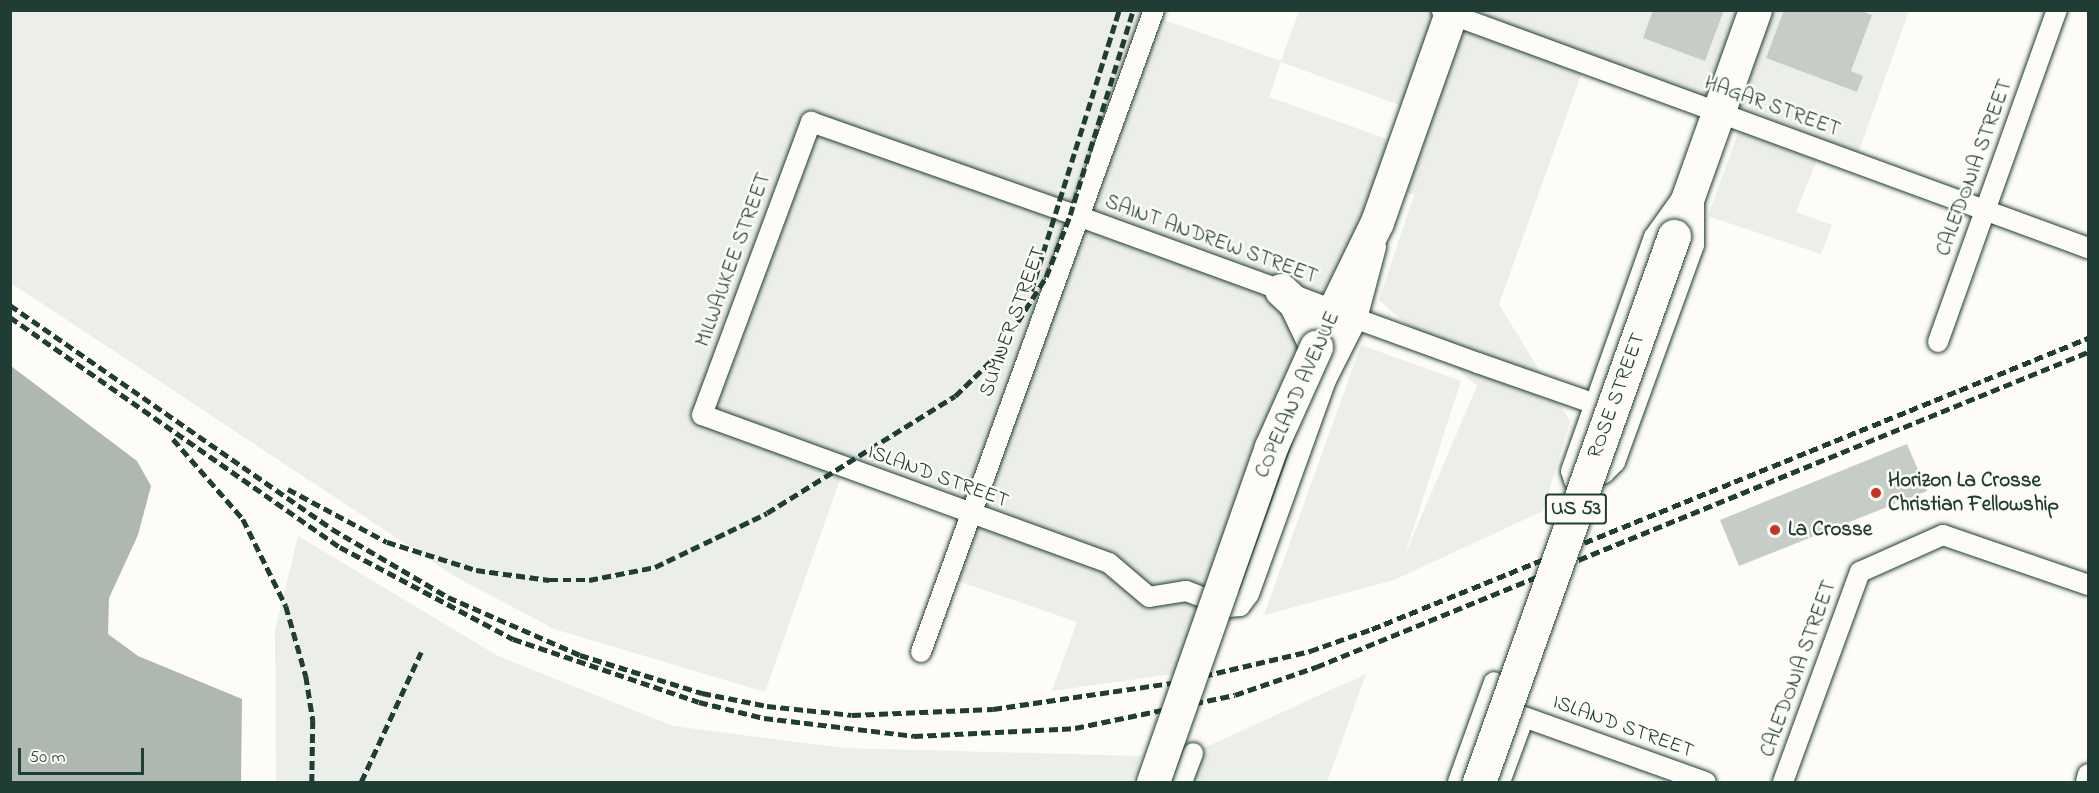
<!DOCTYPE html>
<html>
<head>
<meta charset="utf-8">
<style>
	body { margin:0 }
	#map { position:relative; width:2099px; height:793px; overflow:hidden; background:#fdfcf7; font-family:"Indie Flower",sans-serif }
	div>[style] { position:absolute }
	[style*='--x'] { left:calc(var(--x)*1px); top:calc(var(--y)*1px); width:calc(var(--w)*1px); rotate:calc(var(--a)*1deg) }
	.built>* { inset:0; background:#eceee9 }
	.water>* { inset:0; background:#aeb8b1 }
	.building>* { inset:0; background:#c6cdc7 }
	.roads { filter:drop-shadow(0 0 2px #1f3d34) drop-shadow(0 0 2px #1f3d34) }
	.street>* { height:20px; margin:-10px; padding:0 10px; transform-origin:10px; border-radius:10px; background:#fdfcf7 }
	.highway>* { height:33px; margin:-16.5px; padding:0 16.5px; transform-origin:16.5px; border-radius:16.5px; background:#fdfcf7 }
	.rail>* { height:4.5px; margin-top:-2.25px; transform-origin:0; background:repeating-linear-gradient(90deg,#1f3d34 0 9px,transparent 0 13.5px) }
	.bridges { filter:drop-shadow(0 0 2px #1f3d34) drop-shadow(0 0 2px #1f3d34) }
	.highway-bridge>* { height:33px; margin:-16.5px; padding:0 16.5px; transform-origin:16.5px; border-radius:16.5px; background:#fdfcf7 }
	.dots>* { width:16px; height:16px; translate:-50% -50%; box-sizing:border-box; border:3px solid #fdfcf7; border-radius:50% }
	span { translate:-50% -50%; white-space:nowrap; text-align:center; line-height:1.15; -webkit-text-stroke:5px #fdfcf7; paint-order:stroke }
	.shield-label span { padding:2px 4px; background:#fdfcf7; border:2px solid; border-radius:4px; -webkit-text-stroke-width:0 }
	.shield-label { font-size:20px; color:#1f3d34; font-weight:700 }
	.street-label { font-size:21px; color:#1f3d34 }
	.poi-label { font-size:21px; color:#1f3d34; font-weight:700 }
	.left { translate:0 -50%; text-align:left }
	.frame { position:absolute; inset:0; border:12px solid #1f3d34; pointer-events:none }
	.scale { position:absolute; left:18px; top:748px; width:126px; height:27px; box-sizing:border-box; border:3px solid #1f3d34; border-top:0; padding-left:8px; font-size:18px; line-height:21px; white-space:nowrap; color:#1f3d34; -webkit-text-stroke:4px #fdfcf7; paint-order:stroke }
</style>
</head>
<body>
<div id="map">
	<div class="built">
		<i style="clip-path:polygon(evenodd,1154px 10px,1153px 16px,1281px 61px,1299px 11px,1909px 11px,1855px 162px,1821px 150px,1796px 212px,1832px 225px,1821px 254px,1708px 216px,1742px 122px,1585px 64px,1499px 304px,1570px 421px,1543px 511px,1394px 580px,1264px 615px,1361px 345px,1461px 381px,1404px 557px,1477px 386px,1379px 300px,1414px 195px,1391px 185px,1193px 671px,1052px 691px,1077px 622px,946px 577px,968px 514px,844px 468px,765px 692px,554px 629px,454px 576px,11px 283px,10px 11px,1154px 10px,1281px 62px,1416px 111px,1404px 145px,1269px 97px,1281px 62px)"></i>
		<i style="clip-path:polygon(298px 536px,498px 656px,673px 726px,845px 748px,1141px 756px,1132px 782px,276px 782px,275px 631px)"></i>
		<i style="clip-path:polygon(1366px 674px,1327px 782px,1182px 782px,1193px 753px)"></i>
	</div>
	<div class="water">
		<i style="clip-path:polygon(11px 366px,137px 461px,151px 486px,138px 535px,109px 598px,108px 634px,138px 656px,242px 699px,241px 782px,11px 782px)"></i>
	</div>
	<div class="building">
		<i style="clip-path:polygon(1653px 10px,1724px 10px,1705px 61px,1643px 38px)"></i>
		<i style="clip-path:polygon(1784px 10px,1859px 10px,1872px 15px,1851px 71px,1863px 76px,1857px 92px,1766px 58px)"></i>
		<i style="clip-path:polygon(1907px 444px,1927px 491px,1739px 566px,1720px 520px)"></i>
	</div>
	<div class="roads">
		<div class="street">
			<i style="--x:1442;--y:11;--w:688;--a:20.15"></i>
			<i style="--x:1694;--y:181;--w:64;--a:90"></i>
			<i style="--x:1694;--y:245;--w:231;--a:110"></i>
			<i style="--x:1615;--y:462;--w:16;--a:135"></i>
			<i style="--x:1604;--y:473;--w:31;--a:167"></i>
			<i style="--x:1574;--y:480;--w:9;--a:-108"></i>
			<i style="--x:1571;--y:471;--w:248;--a:-70.5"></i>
			<i style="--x:1654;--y:237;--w:69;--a:-54.5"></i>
			<i style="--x:1376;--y:247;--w:74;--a:104.8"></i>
			<i style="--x:1357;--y:319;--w:68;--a:116.9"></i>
			<i style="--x:1326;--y:380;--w:227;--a:109.8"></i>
			<i style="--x:1249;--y:594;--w:15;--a:127"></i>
			<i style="--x:1240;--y:606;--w:12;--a:175"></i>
			<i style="--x:1228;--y:607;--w:45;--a:-159.1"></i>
			<i style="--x:1186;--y:591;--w:37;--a:171"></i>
			<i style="--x:1149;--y:597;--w:52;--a:-139.6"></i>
			<i style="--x:1109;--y:563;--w:433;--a:-160"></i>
			<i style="--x:702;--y:415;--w:313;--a:-69.6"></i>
			<i style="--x:811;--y:122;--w:283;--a:19.4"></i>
			<i style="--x:1078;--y:216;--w:216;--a:20"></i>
			<i style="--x:1281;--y:290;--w:81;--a:20.9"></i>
			<i style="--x:1357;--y:319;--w:129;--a:20"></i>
			<i style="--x:1478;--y:363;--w:124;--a:19.3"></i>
			<i style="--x:1938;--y:342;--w:353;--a:-70.3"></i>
			<i style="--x:921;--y:652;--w:683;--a:-70.05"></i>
			<i style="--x:1182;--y:782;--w:31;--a:-69"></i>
			<i style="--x:1458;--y:782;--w:106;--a:-70.2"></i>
			<i style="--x:1500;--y:782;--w:69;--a:-69.7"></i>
			<i style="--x:1524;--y:717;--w:193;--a:19.7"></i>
			<i style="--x:1783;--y:782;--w:224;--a:-69.9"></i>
			<i style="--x:1860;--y:572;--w:91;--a:-24"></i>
			<i style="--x:1943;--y:535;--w:153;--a:19"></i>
			<i style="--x:2086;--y:782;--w:8;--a:-76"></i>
		</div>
		<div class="highway">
			<i style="--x:1674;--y:236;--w:240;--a:-70.3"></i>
			<i style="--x:1281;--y:290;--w:19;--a:43"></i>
			<i style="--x:1295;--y:303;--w:49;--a:64.5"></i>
			<i style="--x:1316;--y:347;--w:139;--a:-64"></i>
			<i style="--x:1377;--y:222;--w:225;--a:-70.5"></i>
		</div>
	</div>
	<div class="rail">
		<i style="--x:1031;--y:291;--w:294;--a:-72.6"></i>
		<i style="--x:10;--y:305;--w:392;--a:34.8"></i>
		<i style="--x:332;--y:529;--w:134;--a:30.4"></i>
		<i style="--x:448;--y:597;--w:144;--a:23.7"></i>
		<i style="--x:580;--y:655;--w:128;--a:17.3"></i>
		<i style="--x:702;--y:693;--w:66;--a:11.3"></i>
		<i style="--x:767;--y:706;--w:85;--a:6"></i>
		<i style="--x:852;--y:715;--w:141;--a:-2.4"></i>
		<i style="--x:993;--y:709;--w:186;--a:-8.3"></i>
		<i style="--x:1177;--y:682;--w:137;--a:-13.1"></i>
		<i style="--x:1310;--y:651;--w:66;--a:-19.5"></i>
		<i style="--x:1372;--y:629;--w:773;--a:-22.12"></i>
		<i style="--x:10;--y:317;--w:402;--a:34.9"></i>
		<i style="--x:340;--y:547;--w:196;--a:28"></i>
		<i style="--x:513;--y:639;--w:196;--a:18.7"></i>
		<i style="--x:699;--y:702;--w:67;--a:13.8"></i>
		<i style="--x:764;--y:718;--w:151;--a:6.8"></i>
		<i style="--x:914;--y:736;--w:161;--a:-2.8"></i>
		<i style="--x:1075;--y:728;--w:163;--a:-11.7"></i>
		<i style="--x:1235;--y:695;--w:86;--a:-19.1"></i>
		<i style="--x:1316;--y:667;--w:834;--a:-22.2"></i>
		<i style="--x:173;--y:439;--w:106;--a:48.8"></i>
		<i style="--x:243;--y:519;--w:97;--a:63.7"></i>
		<i style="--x:286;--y:606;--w:73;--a:74.1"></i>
		<i style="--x:306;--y:676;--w:45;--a:81"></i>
		<i style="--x:313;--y:720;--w:62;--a:90.9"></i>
		<i style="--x:288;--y:489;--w:112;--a:28.2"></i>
		<i style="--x:387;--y:542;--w:93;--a:17.5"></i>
		<i style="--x:476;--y:570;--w:74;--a:7.8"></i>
		<i style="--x:549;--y:580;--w:40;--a:0"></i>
		<i style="--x:589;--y:580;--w:67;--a:-11.1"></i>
		<i style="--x:655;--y:567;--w:124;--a:-25.7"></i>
		<i style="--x:767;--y:513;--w:221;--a:-31.9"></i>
		<i style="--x:955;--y:396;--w:57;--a:-44.3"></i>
		<i style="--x:996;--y:356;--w:93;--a:-57.7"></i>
		<i style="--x:1046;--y:277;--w:66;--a:-68.8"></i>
		<i style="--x:1070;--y:215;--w:214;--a:-72.9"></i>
		<i style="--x:361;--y:782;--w:143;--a:-65.2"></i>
	</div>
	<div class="bridges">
		<div class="highway-bridge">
			<i style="--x:1153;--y:782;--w:355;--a:-70.6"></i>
			<i style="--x:1271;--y:447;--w:110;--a:-65.8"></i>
			<i style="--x:1479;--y:782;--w:580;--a:-70.35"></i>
		</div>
	</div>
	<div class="dots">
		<i style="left:1876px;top:493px;background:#c8321e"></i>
		<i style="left:1775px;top:530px;background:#c8321e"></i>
	</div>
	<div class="shield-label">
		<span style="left:1576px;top:509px">US 53</span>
	</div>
	<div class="street-label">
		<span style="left:1772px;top:107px;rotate:20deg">HAGAR STREET</span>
		<span style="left:1975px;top:168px;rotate:-70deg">CALEDONIA STREET</span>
		<span style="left:1211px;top:240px;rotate:20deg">SAINT ANDREW STREET</span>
		<span style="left:734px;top:260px;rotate:-70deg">MILWAUKEE STREET</span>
		<span style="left:1013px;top:322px;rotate:-70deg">SUMNER STREET</span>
		<span style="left:1298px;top:395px;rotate:-66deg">COPELAND AVENUE</span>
		<span style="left:1617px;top:396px;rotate:-70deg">ROSE STREET</span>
		<span style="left:938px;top:477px;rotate:20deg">ISLAND STREET</span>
		<span style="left:1799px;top:669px;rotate:-70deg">CALEDONIA STREET</span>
		<span style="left:1623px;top:727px;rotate:20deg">ISLAND STREET</span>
	</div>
	<div class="poi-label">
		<span class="left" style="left:1888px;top:493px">Horizon La Crosse<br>Christian Fellowship</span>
		<span class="left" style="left:1788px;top:530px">La Crosse</span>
	</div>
	<div class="frame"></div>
	<div class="scale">50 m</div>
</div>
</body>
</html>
